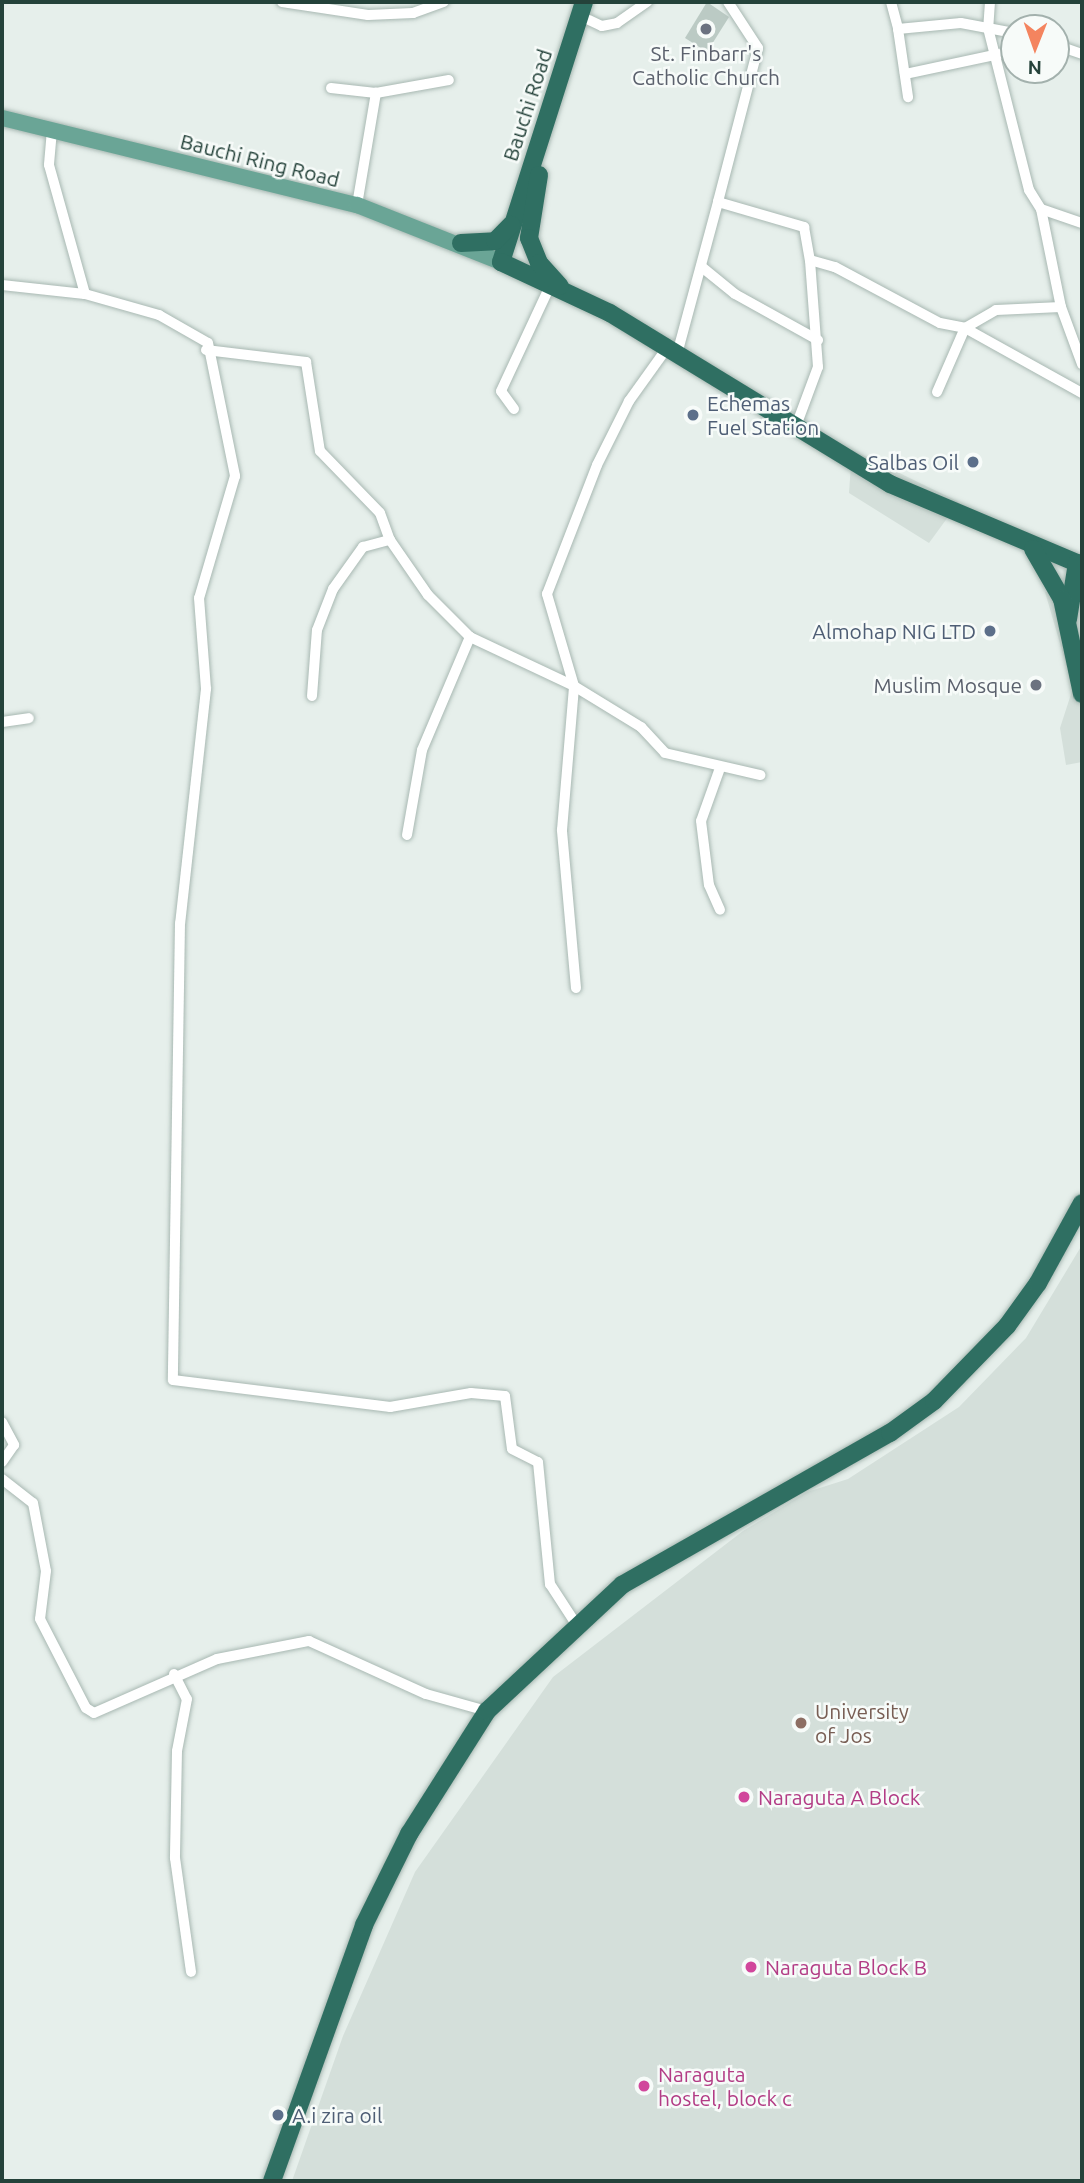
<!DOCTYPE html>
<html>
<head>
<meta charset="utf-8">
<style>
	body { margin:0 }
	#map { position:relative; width:1084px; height:2183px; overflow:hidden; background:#e6efeb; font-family:Ubuntu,sans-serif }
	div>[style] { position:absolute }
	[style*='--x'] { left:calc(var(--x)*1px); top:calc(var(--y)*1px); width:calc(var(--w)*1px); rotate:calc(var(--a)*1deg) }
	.built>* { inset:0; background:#d4dfda }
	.building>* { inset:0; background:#bbcac4 }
	.roads { filter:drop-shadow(0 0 2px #a8b8b2) drop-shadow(0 0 2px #a8b8b2) }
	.street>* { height:10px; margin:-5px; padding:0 5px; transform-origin:5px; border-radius:5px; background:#fff }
	.primary>* { height:16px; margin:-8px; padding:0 8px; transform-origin:8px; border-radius:8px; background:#6aa596 }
	.highway>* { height:18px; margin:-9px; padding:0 9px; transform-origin:9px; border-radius:9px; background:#2f6f62 }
	.dots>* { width:19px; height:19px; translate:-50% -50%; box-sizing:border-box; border:4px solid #f7fbf9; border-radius:50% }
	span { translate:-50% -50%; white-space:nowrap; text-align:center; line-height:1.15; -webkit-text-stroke:5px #f7fbf9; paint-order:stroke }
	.worship-label { font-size:21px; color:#5b616d }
	.right { translate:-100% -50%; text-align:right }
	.street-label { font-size:21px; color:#24423a }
	.service-label { font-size:21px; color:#4e5e75 }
	.left { translate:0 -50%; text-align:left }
	.education-label { font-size:21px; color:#785e54 }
	.hotel-label { font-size:21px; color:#b23c85 }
	.frame { position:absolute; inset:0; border:4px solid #24423a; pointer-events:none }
	.north { position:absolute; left:1000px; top:14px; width:70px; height:70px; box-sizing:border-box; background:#f7fbf9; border:2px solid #a3b1ad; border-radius:50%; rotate:181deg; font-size:19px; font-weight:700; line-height:28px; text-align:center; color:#24423a }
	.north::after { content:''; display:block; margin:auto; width:24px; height:32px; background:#f4845f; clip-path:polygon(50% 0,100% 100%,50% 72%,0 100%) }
</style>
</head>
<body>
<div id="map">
	<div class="built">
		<i style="clip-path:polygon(852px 450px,959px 502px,929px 543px,849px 493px)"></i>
		<i style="clip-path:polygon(1082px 587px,1082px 762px,1066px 765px,1060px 728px,1073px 688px,1045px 592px)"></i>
		<i style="clip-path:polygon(1082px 1245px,1082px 2181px,292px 2181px,343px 2036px,415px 1872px,553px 1677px,743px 1531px,807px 1492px,848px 1479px,959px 1407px,1026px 1338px)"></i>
	</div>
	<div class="building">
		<i style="clip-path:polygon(707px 2px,729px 17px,707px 52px,685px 38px)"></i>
	</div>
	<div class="roads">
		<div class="street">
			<i style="--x:282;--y:2;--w:87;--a:8.6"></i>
			<i style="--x:368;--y:15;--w:45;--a:-2.5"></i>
			<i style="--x:413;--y:13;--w:33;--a:-20"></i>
			<i style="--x:728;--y:2;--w:55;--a:56.9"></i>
			<i style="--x:758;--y:48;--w:159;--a:104.6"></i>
			<i style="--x:718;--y:202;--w:90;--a:16.2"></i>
			<i style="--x:804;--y:227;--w:34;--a:80"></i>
			<i style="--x:810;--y:260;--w:26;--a:16"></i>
			<i style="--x:835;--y:267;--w:119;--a:28.1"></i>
			<i style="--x:940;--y:323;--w:25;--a:11"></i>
			<i style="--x:965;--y:328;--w:134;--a:29.1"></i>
			<i style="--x:891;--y:2;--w:28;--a:75"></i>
			<i style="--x:898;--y:29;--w:63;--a:-5.4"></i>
			<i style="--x:961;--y:23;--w:54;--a:10.7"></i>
			<i style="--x:990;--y:2;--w:26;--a:94"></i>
			<i style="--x:988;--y:28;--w:167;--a:75.8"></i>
			<i style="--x:1029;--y:190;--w:22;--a:58"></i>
			<i style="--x:1041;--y:209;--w:100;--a:78.5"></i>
			<i style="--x:1061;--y:307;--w:61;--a:69.8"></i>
			<i style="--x:589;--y:20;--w:14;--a:25"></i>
			<i style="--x:602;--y:26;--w:15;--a:-11"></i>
			<i style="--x:617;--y:23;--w:37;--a:-35"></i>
			<i style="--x:898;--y:29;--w:69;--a:81.6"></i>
			<i style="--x:1056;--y:45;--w:28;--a:19"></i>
			<i style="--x:905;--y:74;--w:96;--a:-12"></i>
			<i style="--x:331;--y:88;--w:45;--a:6.3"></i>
			<i style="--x:52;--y:130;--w:35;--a:95"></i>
			<i style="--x:49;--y:165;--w:134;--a:74.4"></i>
			<i style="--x:85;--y:294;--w:77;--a:15.8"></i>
			<i style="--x:159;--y:315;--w:56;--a:29.7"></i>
			<i style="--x:208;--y:343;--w:136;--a:78.5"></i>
			<i style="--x:235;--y:476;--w:127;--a:106.4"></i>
			<i style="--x:199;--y:598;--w:91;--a:85.6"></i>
			<i style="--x:206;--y:689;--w:235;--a:96.3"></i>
			<i style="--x:180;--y:923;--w:457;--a:90.9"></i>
			<i style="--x:173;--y:1380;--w:219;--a:7.1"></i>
			<i style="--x:390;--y:1407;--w:82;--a:-9.8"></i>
			<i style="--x:471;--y:1393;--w:34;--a:5"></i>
			<i style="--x:505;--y:1396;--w:53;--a:82.5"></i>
			<i style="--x:512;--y:1449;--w:29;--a:27"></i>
			<i style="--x:538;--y:1462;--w:123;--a:84.4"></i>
			<i style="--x:550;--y:1584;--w:48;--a:57"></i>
			<i style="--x:357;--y:205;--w:114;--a:-80.4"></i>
			<i style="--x:376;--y:93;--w:74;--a:-10.1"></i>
			<i style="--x:1041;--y:209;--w:43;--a:18.9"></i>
			<i style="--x:703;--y:268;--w:41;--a:39.1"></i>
			<i style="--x:735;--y:294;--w:95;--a:29"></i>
			<i style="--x:2;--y:285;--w:83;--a:6.2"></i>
			<i style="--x:206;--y:350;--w:101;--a:6.8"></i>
			<i style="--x:306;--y:362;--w:90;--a:81.1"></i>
			<i style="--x:320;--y:451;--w:86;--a:45.9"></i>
			<i style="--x:380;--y:513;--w:29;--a:70"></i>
			<i style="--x:677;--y:354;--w:157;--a:-74.9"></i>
			<i style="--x:937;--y:392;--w:70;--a:-66.4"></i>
			<i style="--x:965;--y:328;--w:36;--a:-30"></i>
			<i style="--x:996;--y:310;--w:65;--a:-2.6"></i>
			<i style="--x:514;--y:409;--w:22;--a:-126"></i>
			<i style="--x:501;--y:391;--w:116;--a:-65"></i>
			<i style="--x:796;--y:426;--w:63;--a:-69.6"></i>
			<i style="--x:818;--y:367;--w:107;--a:-94.3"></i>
			<i style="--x:312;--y:696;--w:66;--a:-85.7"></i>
			<i style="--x:317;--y:630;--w:44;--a:-68.7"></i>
			<i style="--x:333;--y:589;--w:52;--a:-54.5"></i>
			<i style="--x:363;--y:547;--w:28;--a:-15"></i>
			<i style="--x:390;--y:540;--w:67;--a:55.4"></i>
			<i style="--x:428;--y:595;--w:59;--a:45"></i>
			<i style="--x:2;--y:722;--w:27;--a:-8"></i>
			<i style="--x:720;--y:768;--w:56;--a:109.7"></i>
			<i style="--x:701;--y:821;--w:64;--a:82.9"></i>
			<i style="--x:709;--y:885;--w:27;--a:66"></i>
			<i style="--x:407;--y:835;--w:86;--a:-80"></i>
			<i style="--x:422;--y:750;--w:123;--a:-67"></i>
			<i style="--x:470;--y:637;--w:115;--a:25.2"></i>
			<i style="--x:574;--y:686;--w:96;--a:-106.4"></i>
			<i style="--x:547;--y:594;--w:138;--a:-68.8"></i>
			<i style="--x:597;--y:465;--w:72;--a:-63.4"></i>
			<i style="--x:629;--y:401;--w:65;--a:-54.4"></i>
			<i style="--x:576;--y:988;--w:159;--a:-95.1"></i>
			<i style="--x:562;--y:830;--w:144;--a:-85.2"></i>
			<i style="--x:574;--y:686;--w:79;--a:31.5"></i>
			<i style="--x:641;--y:727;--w:35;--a:47"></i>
			<i style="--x:665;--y:753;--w:98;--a:13"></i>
			<i style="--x:2;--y:1422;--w:26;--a:62"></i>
			<i style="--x:14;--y:1445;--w:21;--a:125"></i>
			<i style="--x:2;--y:1479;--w:39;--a:38"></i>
			<i style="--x:33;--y:1503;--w:69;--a:79.2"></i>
			<i style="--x:46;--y:1571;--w:48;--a:97.1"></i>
			<i style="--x:40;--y:1619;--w:100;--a:62.7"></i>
			<i style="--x:86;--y:1708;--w:9;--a:32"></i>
			<i style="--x:94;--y:1713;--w:134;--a:-23.7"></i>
			<i style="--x:217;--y:1659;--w:94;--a:-11.1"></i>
			<i style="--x:309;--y:1641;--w:128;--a:24.4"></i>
			<i style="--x:426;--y:1694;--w:63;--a:15.6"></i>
			<i style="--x:174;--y:1674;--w:28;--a:63"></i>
			<i style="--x:187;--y:1699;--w:53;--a:100.9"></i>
			<i style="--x:177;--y:1751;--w:107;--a:91.1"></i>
			<i style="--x:175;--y:1858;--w:115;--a:82"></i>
		</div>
		<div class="primary">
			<i style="--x:2;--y:118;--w:366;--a:13.8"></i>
			<i style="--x:357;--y:205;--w:155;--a:21.6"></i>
		</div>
		<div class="highway">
			<i style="--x:584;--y:2;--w:273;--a:107.7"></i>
			<i style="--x:501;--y:262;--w:120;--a:25.1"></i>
			<i style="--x:610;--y:313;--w:328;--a:31.4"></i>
			<i style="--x:890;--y:484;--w:203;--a:22.9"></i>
			<i style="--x:1077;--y:563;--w:57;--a:99.1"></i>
			<i style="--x:539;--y:175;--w:64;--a:99"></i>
			<i style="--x:529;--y:238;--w:27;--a:68"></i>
			<i style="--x:539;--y:263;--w:31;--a:48"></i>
			<i style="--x:461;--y:243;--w:34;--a:-3"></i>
			<i style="--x:495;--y:241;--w:23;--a:-45"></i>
			<i style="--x:1033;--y:549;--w:58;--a:59.9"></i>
			<i style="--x:1062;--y:599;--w:97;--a:78.1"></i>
			<i style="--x:272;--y:2181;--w:272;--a:-70.2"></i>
			<i style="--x:364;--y:1925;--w:102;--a:-63.7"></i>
			<i style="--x:409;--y:1834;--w:146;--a:-57.6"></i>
			<i style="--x:487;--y:1711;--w:185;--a:-43"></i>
			<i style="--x:622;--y:1585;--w:308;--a:-29.6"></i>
			<i style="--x:890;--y:1433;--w:54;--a:-36"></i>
			<i style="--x:934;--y:1401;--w:105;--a:-45.8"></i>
			<i style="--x:1007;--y:1326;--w:53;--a:-54.2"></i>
			<i style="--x:1038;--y:1283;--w:91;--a:-61.2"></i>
		</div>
	</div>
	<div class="dots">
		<i style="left:706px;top:29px;background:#6b7280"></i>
		<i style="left:693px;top:415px;background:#5c6f8a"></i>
		<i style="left:973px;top:462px;background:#5c6f8a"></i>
		<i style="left:990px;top:631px;background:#5c6f8a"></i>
		<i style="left:1036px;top:685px;background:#6b7280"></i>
		<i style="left:801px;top:1723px;background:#8d6e63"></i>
		<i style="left:744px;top:1797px;background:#d1479c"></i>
		<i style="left:751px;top:1967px;background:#d1479c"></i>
		<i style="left:644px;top:2086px;background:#d1479c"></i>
		<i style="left:278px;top:2115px;background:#5c6f8a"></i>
	</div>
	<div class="worship-label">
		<span style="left:706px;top:65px">St. Finbarr's<br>Catholic Church</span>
		<span class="right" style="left:1022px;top:685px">Muslim Mosque</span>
	</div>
	<div class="street-label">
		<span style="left:527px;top:105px;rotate:-72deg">Bauchi Road</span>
		<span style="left:260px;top:160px;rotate:14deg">Bauchi Ring Road</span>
	</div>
	<div class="service-label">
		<span class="left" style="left:707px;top:415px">Echemas<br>Fuel Station</span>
		<span class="right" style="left:959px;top:462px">Salbas Oil</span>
		<span class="right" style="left:976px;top:631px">Almohap NIG LTD</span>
		<span class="left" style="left:292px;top:2115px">A.i zira oil</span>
	</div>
	<div class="education-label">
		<span class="left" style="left:815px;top:1723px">University<br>of Jos</span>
	</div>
	<div class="hotel-label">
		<span class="left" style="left:758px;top:1797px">Naraguta A Block</span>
		<span class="left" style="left:765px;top:1967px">Naraguta Block B</span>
		<span class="left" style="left:658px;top:2086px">Naraguta<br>hostel, block c</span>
	</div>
	<div class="frame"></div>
	<div class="north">N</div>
</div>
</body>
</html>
